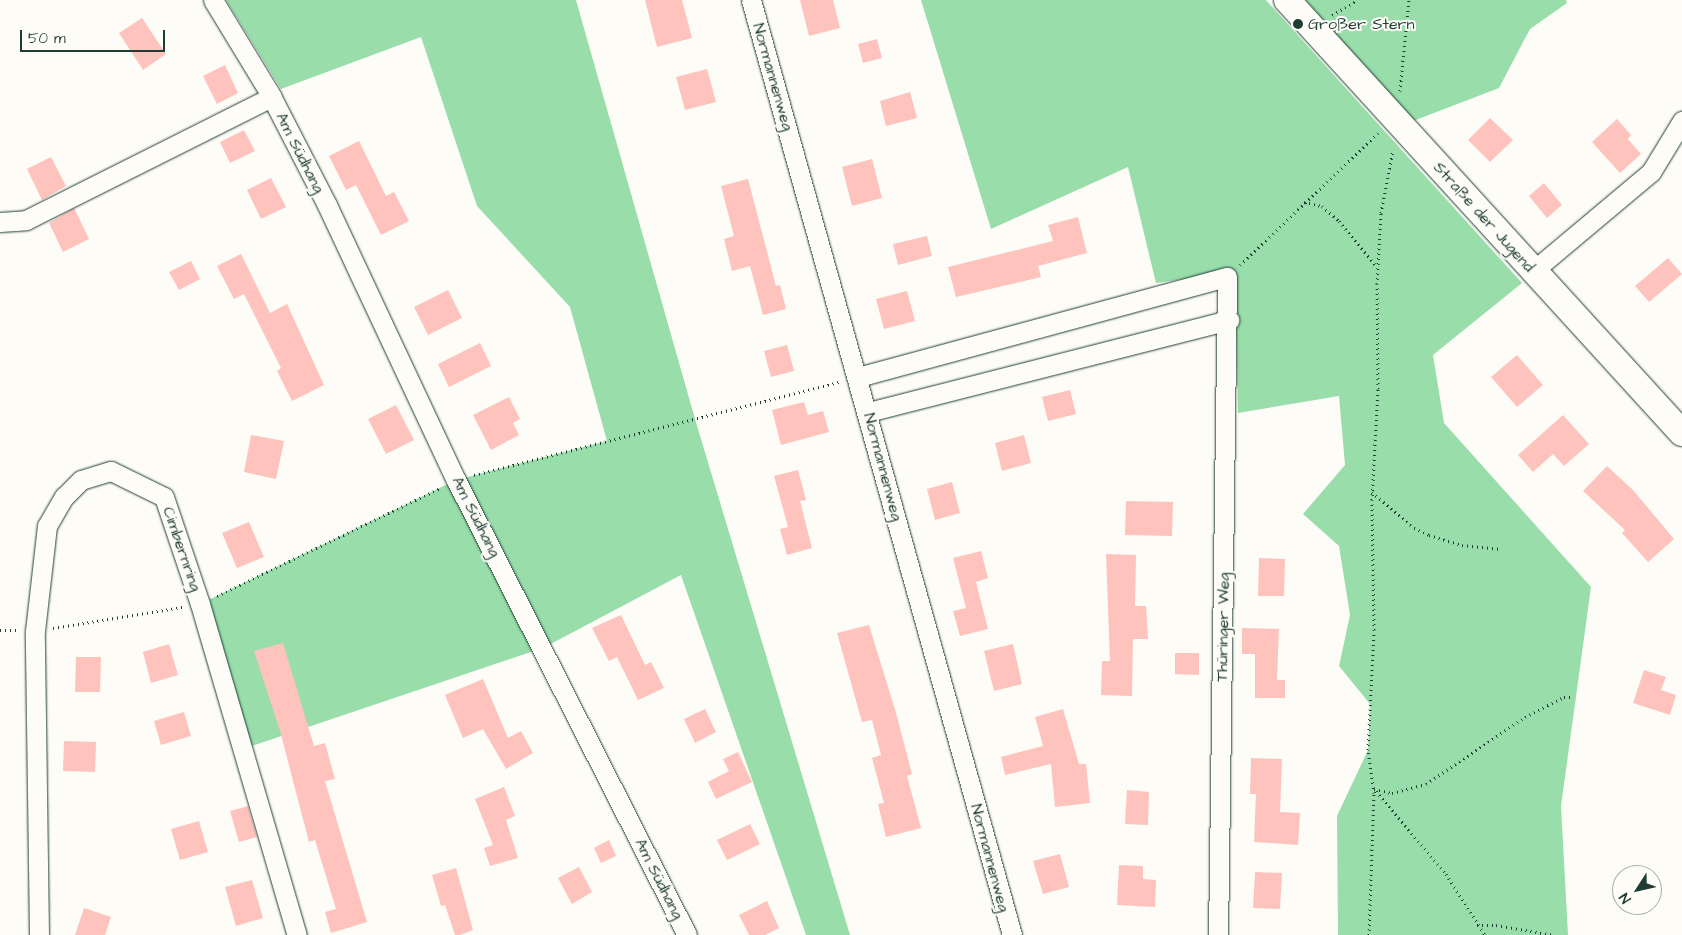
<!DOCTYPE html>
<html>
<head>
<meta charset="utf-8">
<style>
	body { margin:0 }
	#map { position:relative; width:1682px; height:935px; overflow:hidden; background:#fdfcf7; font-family:"Architects Daughter",sans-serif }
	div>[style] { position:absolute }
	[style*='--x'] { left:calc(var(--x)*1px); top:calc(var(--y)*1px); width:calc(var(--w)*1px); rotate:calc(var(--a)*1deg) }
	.green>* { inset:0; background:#98ddaa }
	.building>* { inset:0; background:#ffc3bd }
	.path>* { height:3px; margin-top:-1.5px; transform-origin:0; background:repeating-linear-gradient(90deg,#1f3d34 0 1px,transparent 0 5px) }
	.roads { filter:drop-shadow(0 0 1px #1f3d34) drop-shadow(0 0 1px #1f3d34) }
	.street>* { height:19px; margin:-9.5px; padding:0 9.5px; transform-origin:9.5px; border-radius:9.5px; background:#fdfcf7 }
	.secondary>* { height:26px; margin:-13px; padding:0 13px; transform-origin:13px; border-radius:13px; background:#fdfcf7 }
	.dots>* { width:14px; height:14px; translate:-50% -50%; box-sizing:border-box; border:2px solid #fdfcf7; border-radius:50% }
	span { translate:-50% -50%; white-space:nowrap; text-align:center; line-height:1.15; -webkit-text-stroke:4px #fdfcf7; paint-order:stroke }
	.poi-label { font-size:16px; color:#1f3d34 }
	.left { translate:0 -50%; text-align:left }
	.street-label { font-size:16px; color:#1f3d34 }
	.north { position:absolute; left:1612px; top:865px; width:50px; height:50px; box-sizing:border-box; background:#fdfcf7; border:1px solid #a4b0a9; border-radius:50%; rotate:235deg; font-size:14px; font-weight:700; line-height:20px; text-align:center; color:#1f3d34 }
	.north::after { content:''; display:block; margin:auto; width:18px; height:22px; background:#1f3d34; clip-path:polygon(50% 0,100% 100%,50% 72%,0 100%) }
	.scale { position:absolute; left:20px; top:30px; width:145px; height:22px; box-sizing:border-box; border:2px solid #1f3d34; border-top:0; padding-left:6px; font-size:15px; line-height:18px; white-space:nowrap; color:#1f3d34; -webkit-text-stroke:4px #fdfcf7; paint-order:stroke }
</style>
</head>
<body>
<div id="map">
	<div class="green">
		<i style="clip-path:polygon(226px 0,576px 0,695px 419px,850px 935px,806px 935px,681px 575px,543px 648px,243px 749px,200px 604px,456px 480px,607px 441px,570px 307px,477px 206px,421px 37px,281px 89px)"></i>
		<i style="clip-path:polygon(921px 0,1266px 0,1522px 283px,1433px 355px,1444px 423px,1591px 587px,1561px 806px,1568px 935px,1338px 935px,1337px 816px,1368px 750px,1370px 704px,1339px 666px,1350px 615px,1339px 546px,1303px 514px,1345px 465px,1339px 396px,1238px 413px,1235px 272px,1156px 283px,1128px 167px,991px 229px)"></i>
		<i style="clip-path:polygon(1305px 0,1566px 0,1567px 3px,1530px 29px,1499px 88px,1413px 121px)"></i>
	</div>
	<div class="building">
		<i style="clip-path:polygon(645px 0,682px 0,692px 38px,657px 47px)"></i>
		<i style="clip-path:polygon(800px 0,833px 0,840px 28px,809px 36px)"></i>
		<i style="clip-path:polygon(142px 18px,166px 54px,143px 70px,119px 33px)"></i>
		<i style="clip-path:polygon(877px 39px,882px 58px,863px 63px,858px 44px)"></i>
		<i style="clip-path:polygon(225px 65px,238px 93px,217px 104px,203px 76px)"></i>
		<i style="clip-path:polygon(707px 69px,716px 102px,685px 110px,676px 77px)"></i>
		<i style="clip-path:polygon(910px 92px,917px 118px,886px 126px,880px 101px)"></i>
		<i style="clip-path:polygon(1490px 118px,1513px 140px,1490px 162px,1468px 140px)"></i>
		<i style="clip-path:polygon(1617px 119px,1631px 135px,1628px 139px,1641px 154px,1620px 173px,1592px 142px)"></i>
		<i style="clip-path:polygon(244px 130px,255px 151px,230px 163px,220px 142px)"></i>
		<i style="clip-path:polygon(359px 141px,386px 196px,394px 192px,409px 221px,381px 235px,356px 185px,346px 190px,329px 156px)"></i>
		<i style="clip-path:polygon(51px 157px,66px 186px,42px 200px,27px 169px)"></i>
		<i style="clip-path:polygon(872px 159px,882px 198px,852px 206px,842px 167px)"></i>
		<i style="clip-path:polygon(271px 178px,286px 207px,261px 219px,247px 190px)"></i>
		<i style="clip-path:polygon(748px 179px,776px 286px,780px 285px,786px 309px,763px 315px,750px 266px,732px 271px,724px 239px,734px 236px,721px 186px)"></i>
		<i style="clip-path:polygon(1544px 183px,1562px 205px,1547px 218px,1529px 196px)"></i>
		<i style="clip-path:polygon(74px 208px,89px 239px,63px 252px,49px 223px)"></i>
		<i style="clip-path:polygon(1078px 217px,1087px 253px,1038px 266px,1041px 277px,956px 297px,948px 267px,1053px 241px,1048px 225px)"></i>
		<i style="clip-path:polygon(927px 236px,932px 256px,898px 265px,893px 244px)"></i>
		<i style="clip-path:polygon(241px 254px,270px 313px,287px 304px,324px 385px,292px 401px,277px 371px,281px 368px,244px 294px,234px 299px,217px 266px)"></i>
		<i style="clip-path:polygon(1668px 258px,1682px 274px,1649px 302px,1635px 286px)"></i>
		<i style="clip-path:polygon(191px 261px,200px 279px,179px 290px,169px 272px)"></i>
		<i style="clip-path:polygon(448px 290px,462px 318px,428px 335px,414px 307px)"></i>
		<i style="clip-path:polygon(907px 291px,915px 321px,884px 329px,876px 299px)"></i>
		<i style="clip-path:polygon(480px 343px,491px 366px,449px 387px,438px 364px)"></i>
		<i style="clip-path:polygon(787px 345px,794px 371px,771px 377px,764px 351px)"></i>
		<i style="clip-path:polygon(1517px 355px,1543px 385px,1517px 407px,1491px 377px)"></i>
		<i style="clip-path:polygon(1070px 390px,1076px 414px,1048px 421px,1042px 397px)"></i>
		<i style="clip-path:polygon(509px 397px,520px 419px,513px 423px,519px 435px,491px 450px,473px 415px)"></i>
		<i style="clip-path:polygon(804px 402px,808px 415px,823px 411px,829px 432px,781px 445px,772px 410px)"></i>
		<i style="clip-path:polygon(396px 405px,414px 440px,386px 454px,368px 419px)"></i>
		<i style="clip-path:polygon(1563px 415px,1589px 444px,1564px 466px,1553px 454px,1533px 472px,1518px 455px)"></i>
		<i style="clip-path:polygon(251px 435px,284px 441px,276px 479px,244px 472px)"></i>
		<i style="clip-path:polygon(1024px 435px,1031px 463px,1002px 471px,995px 443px)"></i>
		<i style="clip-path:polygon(1607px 466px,1633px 490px,1674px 539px,1648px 562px,1622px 533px,1625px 530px,1583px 491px)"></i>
		<i style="clip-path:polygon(798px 470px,806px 500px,800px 501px,812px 548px,787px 555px,780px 529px,788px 527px,774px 476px)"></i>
		<i style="clip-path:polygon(952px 482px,960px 513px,935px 520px,927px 489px)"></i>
		<i style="clip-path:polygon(1126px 501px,1173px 502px,1172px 536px,1125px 535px)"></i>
		<i style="clip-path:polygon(249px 522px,264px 557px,237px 568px,222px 533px)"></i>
		<i style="clip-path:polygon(981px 551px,988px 578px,976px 582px,988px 629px,960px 636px,953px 611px,966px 608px,953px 558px)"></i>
		<i style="clip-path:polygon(1106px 554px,1136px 555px,1135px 606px,1146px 606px,1148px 639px,1133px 639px,1132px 696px,1101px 695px,1102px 661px,1110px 661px)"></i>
		<i style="clip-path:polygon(1259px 558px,1285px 559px,1284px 596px,1258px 596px)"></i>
		<i style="clip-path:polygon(621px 615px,645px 665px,651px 662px,664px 688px,638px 700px,617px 657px,609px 661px,592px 628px)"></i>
		<i style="clip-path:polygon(869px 625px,896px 713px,912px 774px,907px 776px,921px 828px,886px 837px,878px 804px,884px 803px,872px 758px,881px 755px,872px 720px,862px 722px,837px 633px)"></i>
		<i style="clip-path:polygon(1242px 628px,1279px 629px,1277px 680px,1285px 680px,1285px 698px,1255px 698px,1255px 654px,1242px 654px)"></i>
		<i style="clip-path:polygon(283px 643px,314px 746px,325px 743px,335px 779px,325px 781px,367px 922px,331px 933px,325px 912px,336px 909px,315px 840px,309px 842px,280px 731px,254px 651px)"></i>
		<i style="clip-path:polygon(169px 644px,178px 675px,151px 683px,143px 652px)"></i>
		<i style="clip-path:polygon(1013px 644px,1022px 684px,994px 691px,984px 651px)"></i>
		<i style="clip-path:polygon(1175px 653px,1199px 653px,1199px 675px,1175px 674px)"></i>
		<i style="clip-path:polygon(76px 657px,101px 657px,100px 692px,75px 692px)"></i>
		<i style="clip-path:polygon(1644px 670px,1666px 677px,1661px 690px,1676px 695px,1670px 715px,1633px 703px)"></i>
		<i style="clip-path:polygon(483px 679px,508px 738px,521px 731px,533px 753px,506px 769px,483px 729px,463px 738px,445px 695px)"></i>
		<i style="clip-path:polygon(705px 709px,716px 732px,695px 743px,684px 719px)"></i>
		<i style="clip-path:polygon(1063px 709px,1079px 764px,1086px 764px,1090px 803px,1055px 807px,1051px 764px,1005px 775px,1001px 757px,1043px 746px,1035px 717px)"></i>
		<i style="clip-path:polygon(184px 712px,191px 736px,161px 745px,154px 721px)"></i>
		<i style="clip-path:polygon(64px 741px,96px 742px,95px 772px,63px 771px)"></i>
		<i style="clip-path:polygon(738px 752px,752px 782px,716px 799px,708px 782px,729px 771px,723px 759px)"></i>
		<i style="clip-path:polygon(1251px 758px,1282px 759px,1280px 812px,1300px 813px,1298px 845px,1254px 842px,1256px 794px,1250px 794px)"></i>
		<i style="clip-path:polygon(504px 787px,515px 816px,506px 820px,518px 858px,490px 866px,484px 848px,493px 845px,475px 799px)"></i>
		<i style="clip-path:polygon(1127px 790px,1149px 792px,1148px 825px,1125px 824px)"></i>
		<i style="clip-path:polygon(248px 806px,257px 837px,239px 842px,230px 811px)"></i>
		<i style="clip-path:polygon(199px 821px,208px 852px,180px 860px,171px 829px)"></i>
		<i style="clip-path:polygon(750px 824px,760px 844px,727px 860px,717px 840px)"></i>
		<i style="clip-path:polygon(609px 840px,616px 856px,601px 863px,594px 848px)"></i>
		<i style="clip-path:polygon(1060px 854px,1069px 887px,1043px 894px,1033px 861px)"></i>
		<i style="clip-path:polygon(1119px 865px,1143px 866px,1143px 879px,1156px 880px,1155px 907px,1117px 905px)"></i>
		<i style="clip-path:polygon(579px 867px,592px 892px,572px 904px,558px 878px)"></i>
		<i style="clip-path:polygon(456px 868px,473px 930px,460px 935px,455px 935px,445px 905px,441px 906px,432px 875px)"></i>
		<i style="clip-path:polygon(1255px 872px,1282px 873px,1280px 909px,1253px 908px)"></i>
		<i style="clip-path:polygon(252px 880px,263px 918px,236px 926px,225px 887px)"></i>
		<i style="clip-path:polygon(767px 901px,779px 928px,765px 935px,749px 935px,739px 915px)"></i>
		<i style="clip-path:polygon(84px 908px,111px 917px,105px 935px,75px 935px)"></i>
	</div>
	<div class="path">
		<i style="--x:1332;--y:15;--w:30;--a:-30"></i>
		<i style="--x:1400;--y:91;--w:91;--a:-84.4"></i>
		<i style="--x:1304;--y:202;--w:18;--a:13"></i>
		<i style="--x:1322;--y:206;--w:23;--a:41"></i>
		<i style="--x:1339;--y:221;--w:60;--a:50.4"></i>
		<i style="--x:1240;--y:265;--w:191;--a:-43.7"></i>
		<i style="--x:474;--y:475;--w:377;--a:-14.3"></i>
		<i style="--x:1372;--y:492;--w:55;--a:40.6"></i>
		<i style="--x:1414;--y:528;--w:17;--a:25"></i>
		<i style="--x:1429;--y:535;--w:34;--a:17"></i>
		<i style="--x:1462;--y:545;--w:39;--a:6"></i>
		<i style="--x:217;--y:596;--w:248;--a:-25.8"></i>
		<i style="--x:53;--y:628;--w:131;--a:-9.2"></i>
		<i style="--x:0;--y:630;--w:17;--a:0"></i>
		<i style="--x:1374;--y:789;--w:18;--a:13"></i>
		<i style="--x:1392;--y:793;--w:35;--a:-15"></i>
		<i style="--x:1426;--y:784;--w:120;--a:-34.1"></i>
		<i style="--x:1525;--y:717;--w:44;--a:-27.1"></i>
		<i style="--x:1564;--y:697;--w:9;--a:0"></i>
		<i style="--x:1376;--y:791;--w:109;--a:49.9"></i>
		<i style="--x:1446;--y:874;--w:72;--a:57.4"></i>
		<i style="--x:1477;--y:925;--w:19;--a:0"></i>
		<i style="--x:1496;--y:925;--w:59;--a:9.8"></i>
		<i style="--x:1369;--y:935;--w:142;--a:-88"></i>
		<i style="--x:1374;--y:793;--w:43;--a:-97.9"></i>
		<i style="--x:1368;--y:750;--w:120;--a:-87.1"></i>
		<i style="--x:1374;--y:630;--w:130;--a:-90.9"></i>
		<i style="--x:1372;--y:500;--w:111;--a:-86.9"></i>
		<i style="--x:1378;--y:389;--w:105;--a:-90.5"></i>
		<i style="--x:1377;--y:284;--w:71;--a:-86.8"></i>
		<i style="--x:1381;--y:213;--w:64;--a:-79.2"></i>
	</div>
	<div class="roads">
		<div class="street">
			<i style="--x:213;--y:0;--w:108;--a:58.7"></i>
			<i style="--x:269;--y:92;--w:127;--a:62.8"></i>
			<i style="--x:327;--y:205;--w:304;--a:64.9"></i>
			<i style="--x:456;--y:480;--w:510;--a:63.08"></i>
			<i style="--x:751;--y:0;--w:971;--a:74.4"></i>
			<i style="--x:0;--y:222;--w:26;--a:-4"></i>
			<i style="--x:26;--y:220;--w:275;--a:-26.6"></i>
			<i style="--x:1533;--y:271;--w:154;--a:-40"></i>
			<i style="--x:1651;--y:172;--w:60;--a:-58.7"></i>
			<i style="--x:858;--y:377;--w:382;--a:-15.2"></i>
			<i style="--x:1227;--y:277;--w:658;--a:90.78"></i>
			<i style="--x:868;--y:412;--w:373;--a:-14.3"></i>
			<i style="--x:39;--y:935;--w:304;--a:-90.8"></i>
			<i style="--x:35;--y:631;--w:106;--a:-83.5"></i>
			<i style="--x:47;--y:526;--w:34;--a:-60"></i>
			<i style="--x:64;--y:497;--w:24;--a:-45"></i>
			<i style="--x:81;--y:480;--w:31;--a:-17"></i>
			<i style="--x:111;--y:471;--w:59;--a:26.1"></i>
			<i style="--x:164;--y:497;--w:113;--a:71.4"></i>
			<i style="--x:200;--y:604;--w:345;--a:73.7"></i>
		</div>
		<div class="secondary">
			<i style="--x:1287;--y:0;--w:586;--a:47.63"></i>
		</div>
	</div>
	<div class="dots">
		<i style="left:1298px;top:24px;background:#1f3d34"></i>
	</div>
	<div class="poi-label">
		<span class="left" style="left:1308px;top:24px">Großer Stern</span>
	</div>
	<div class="street-label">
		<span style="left:773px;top:77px;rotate:74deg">Normannenweg</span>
		<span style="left:300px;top:153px;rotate:63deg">Am Südhang</span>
		<span style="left:1484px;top:217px;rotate:48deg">Straße der Jugend</span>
		<span style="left:883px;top:467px;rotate:75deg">Normannenweg</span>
		<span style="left:476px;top:517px;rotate:63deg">Am Südhang</span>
		<span style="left:182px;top:549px;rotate:71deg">Cimbernring</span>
		<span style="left:1223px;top:627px;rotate:-89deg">Thüringer Weg</span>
		<span style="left:990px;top:858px;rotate:75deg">Normannenweg</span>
		<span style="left:659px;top:879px;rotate:63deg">Am Südhang</span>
	</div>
	<div class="north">N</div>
	<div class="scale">50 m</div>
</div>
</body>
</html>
